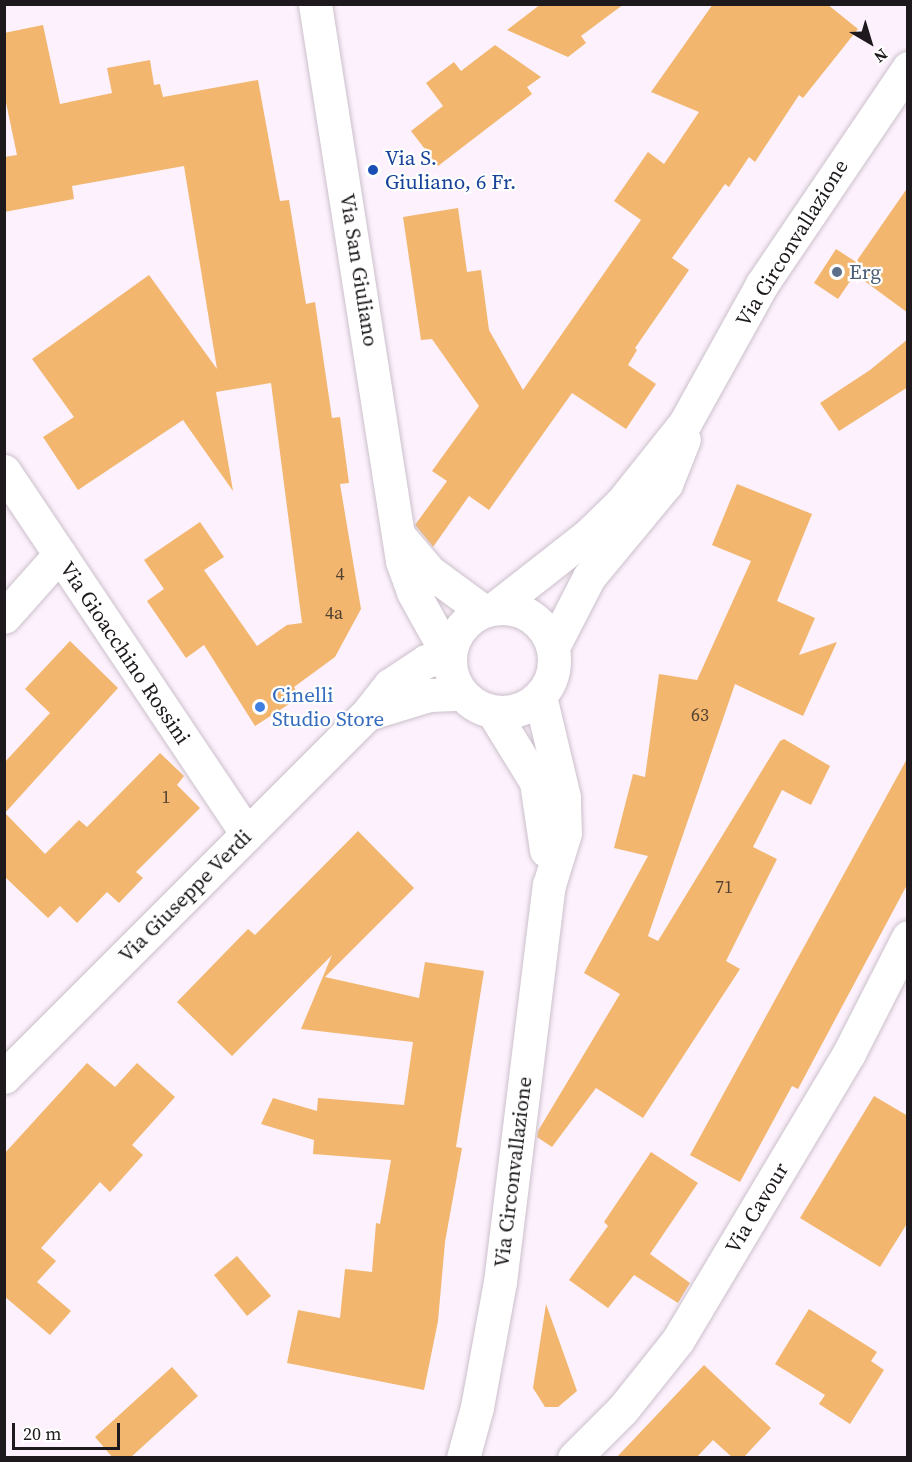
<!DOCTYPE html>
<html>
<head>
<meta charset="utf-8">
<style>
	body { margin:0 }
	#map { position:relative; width:912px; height:1462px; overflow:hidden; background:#fcf1fc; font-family:"Source Serif 4",serif }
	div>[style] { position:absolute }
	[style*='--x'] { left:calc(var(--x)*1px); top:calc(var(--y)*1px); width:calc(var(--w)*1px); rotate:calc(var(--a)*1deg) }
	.building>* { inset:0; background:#f2b66f }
	.roads { filter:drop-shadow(0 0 2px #cbc0cb) drop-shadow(0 0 2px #cbc0cb) }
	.minor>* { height:33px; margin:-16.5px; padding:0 16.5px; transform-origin:16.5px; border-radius:16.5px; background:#fff }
	.major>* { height:33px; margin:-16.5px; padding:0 16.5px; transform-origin:16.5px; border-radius:16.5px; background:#fff }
	.major>.ring { margin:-16.5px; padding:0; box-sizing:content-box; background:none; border:33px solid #fff; border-radius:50% }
	.dots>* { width:16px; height:16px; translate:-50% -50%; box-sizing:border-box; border:3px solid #fff; border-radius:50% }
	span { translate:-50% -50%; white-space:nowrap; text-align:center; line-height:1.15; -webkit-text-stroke:4.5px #fff; paint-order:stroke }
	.number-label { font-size:18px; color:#524031 }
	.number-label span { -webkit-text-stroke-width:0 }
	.transit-label { font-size:21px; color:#164399 }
	.left { translate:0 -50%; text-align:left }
	.street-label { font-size:21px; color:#1d191c }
	.service-label { font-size:21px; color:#4e5e75 }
	.shop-label { font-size:21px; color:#366cbe }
	.frame { position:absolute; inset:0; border:6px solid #1d191c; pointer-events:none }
	.north { position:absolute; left:840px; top:12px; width:60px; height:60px; -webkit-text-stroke:4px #fff; paint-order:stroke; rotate:142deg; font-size:16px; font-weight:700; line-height:24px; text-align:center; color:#1d191c }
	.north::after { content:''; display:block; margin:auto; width:21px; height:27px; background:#1d191c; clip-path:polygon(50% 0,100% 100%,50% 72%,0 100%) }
	.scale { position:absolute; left:12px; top:1423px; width:108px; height:27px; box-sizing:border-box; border:3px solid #1d191c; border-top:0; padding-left:8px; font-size:18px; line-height:21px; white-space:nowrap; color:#1d191c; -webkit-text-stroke:4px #fff; paint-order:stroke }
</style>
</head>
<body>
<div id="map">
	<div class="building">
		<i style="clip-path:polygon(541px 4px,624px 4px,581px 36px,586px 43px,568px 57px,507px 30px)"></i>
		<i style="clip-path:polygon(713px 4px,827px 4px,858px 29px,803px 98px,799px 95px,755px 162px,749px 157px,729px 187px,725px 184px,672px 258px,689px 270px,635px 348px,637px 350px,628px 365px,656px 384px,626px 429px,572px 393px,489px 510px,469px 496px,433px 547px,415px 525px,447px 481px,432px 471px,479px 406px,432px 339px,421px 340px,403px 217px,458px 208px,467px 272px,481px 270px,489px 330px,523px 390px,641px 220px,614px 201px,648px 152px,664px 164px,699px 112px,651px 92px)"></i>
		<i style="clip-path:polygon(43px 25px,60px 104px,112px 93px,107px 68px,150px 60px,154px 85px,160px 84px,163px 97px,258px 80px,280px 201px,289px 200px,306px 304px,315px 302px,332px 418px,340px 417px,349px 483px,340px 484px,361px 609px,335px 657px,294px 687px,300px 697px,255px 726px,204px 645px,186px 658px,147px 601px,164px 589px,144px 560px,200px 522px,224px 557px,204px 570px,257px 646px,287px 625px,302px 623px,271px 383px,216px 392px,233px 491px,183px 420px,78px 490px,43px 437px,74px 417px,32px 359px,149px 275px,217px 369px,184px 166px,72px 186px,74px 199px,4px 212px,4px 157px,17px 155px,4px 93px,4px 33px)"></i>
		<i style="clip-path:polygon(495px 45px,541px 77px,527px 87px,532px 94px,438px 166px,411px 131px,443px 106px,426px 83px,454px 62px,461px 71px)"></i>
		<i style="clip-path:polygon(908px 187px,908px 313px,855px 274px,838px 299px,814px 283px,836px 249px,856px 262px)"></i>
		<i style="clip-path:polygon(908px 339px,908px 387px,839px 431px,820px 403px,870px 370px)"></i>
		<i style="clip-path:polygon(737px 484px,812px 514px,777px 601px,815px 618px,799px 655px,837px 642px,803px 716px,735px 684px,648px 936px,658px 941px,780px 741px,784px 739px,830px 766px,811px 805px,782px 790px,753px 847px,777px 859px,726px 961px,740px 969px,643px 1118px,596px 1088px,552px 1147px,537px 1137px,538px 1131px,620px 994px,584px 973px,648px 856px,614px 848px,633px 774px,645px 777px,659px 674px,697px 680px,751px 561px,712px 545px)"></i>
		<i style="clip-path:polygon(70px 641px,118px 688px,5px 813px,45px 854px,79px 820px,87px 827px,160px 753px,184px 776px,177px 785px,200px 808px,136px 872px,143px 878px,119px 903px,107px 892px,77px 923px,60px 906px,48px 918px,4px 876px,4px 763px,50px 713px,25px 689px)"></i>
		<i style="clip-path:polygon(908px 757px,908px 883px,798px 1089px,792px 1086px,740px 1182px,690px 1155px)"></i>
		<i style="clip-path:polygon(358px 831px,414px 888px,325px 977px,419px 998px,425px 962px,484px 971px,456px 1147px,462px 1148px,445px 1242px,438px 1321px,424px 1390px,287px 1363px,298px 1310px,340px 1318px,345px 1269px,372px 1272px,376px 1223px,380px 1224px,391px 1160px,313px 1154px,314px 1140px,261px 1124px,273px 1098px,317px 1111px,318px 1098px,404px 1105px,413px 1042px,301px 1029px,332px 955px,232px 1056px,177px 1002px,248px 929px,255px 935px)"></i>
		<i style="clip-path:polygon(87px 1063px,115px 1087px,137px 1063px,175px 1097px,132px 1145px,143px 1155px,110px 1192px,100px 1182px,41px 1248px,56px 1261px,37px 1282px,71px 1311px,50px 1335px,4px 1296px,4px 1154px)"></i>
		<i style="clip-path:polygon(874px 1096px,908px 1116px,908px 1222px,880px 1267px,800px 1218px)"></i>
		<i style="clip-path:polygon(651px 1152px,698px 1183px,650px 1254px,690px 1283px,678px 1303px,634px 1275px,608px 1308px,569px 1280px,608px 1226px,604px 1222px)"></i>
		<i style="clip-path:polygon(237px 1256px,271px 1296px,247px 1316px,214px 1275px)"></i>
		<i style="clip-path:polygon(546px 1304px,577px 1391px,558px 1407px,545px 1407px,533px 1388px)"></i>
		<i style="clip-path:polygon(809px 1309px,877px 1352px,871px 1361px,884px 1370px,850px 1424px,819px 1404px,825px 1395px,775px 1364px)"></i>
		<i style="clip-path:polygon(704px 1365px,771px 1428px,743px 1458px,733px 1458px,713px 1440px,696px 1458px,616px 1458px)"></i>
		<i style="clip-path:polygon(172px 1367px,198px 1396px,130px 1458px,113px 1458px,95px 1437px)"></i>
	</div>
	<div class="roads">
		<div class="minor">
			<i style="--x:4;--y:471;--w:437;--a:56.2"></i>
			<i style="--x:4;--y:617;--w:84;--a:-48.4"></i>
			<i style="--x:367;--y:714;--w:65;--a:-17"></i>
			<i style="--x:429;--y:695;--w:32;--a:-2"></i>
			<i style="--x:4;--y:1077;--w:513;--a:-45"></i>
			<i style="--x:367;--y:714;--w:37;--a:-52"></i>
			<i style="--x:390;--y:685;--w:43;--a:-33.7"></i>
			<i style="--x:426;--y:661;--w:23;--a:-10"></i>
			<i style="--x:574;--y:1458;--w:69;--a:-45"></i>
			<i style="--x:623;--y:1409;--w:88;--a:-51.4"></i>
			<i style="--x:678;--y:1340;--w:334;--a:-59.2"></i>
			<i style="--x:849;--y:1053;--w:130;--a:-63"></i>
		</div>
		<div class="major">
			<i style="--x:315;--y:4;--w:564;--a:81.12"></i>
			<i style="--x:402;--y:561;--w:33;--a:70"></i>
			<i style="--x:413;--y:592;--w:74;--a:61"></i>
			<i style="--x:400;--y:537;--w:46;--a:49.4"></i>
			<i style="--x:430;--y:572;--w:66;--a:36.3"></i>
			<i class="ring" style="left:450px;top:608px;width:71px;height:71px"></i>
			<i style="--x:495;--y:608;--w:118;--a:-38.1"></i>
			<i style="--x:588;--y:535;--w:47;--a:-44.1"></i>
			<i style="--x:622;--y:502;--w:101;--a:-51.4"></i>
			<i style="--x:685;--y:423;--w:159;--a:-61"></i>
			<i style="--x:762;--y:284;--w:261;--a:-55.9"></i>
			<i style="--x:553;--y:647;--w:79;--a:-62.8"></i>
			<i style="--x:589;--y:577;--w:121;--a:-50.4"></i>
			<i style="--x:666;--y:484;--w:48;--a:-68.2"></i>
			<i style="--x:493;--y:712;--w:82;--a:58.4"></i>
			<i style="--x:536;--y:782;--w:69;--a:81.6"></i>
			<i style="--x:463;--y:1458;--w:53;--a:-74.6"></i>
			<i style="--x:477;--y:1407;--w:127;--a:-79.6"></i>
			<i style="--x:500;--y:1282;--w:400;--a:-83"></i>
			<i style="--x:549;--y:885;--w:54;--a:-72.9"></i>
			<i style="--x:565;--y:833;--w:36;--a:-92"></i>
			<i style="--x:564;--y:797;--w:104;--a:-103.4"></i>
		</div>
	</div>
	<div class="dots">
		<i style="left:373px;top:170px;background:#1a4fb4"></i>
		<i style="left:837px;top:272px;background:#5c6f8a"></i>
		<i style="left:260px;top:707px;background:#3f7fe0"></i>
	</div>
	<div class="number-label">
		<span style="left:340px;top:574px">4</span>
		<span style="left:334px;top:613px">4a</span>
		<span style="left:700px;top:715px">63</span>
		<span style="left:166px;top:797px">1</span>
		<span style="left:724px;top:887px">71</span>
	</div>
	<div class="transit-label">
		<span class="left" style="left:385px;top:170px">Via S.<br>Giuliano, 6 Fr.</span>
	</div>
	<div class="street-label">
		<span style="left:792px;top:243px;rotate:-58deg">Via Circonvallazione</span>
		<span style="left:359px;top:270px;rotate:81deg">Via San Giuliano</span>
		<span style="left:125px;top:653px;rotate:56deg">Via Gioacchino Rossini</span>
		<span style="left:185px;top:896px;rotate:-45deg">Via Giuseppe Verdi</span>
		<span style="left:513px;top:1172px;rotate:-83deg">Via Circonvallazione</span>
		<span style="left:757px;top:1208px;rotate:-59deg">Via Cavour</span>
	</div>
	<div class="service-label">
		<span class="left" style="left:849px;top:272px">Erg</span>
	</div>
	<div class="shop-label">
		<span class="left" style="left:272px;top:707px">Cinelli<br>Studio Store</span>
	</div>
	<div class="frame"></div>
	<div class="north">N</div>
	<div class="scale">20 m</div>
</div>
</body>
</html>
